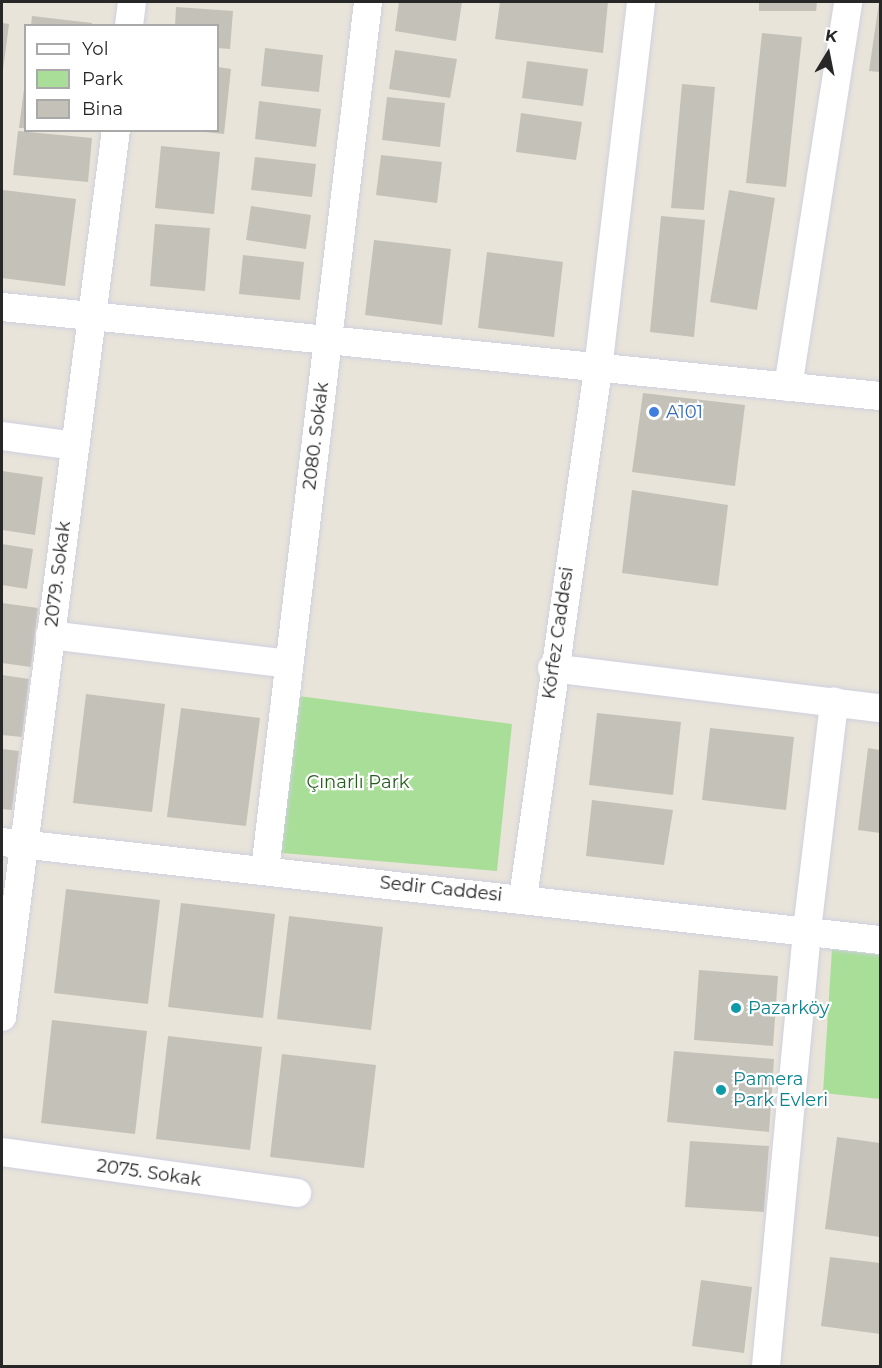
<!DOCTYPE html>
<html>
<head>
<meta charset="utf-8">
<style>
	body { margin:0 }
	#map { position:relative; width:882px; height:1368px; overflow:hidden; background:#e9e4d9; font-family:Montserrat,sans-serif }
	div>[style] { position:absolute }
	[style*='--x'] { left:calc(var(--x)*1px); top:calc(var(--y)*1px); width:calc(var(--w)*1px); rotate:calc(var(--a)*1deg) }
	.green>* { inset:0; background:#a9de98 }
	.building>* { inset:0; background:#c4c1b9 }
	.roads { filter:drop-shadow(0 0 2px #cfd0e0) drop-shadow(0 0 2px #cfd0e0) }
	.minor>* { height:28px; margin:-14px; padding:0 14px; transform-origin:14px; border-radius:14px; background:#fff }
	.dots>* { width:16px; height:16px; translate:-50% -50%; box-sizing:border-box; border:3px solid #fff; border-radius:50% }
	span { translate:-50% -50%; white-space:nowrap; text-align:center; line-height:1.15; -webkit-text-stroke:4.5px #fff; paint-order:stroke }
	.shop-label { font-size:18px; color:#366cbe }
	.left { translate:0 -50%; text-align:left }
	.street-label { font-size:18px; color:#272727 }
	.park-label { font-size:18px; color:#245f1d }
	.culture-label { font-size:18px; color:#0d838f }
	.frame { position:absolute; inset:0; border:3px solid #272727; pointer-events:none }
	.legend { position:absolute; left:24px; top:24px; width:195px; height:108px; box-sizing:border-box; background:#fff; border:2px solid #a9a9a9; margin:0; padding:8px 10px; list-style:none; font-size:18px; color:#272727 }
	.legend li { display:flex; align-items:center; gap:12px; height:30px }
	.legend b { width:30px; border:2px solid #a9a9a9 }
	.north { position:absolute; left:798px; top:24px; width:60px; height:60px; -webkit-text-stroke:4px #fff; paint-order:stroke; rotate:10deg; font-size:16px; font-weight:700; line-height:24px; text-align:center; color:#272727 }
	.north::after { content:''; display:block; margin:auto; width:21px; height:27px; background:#272727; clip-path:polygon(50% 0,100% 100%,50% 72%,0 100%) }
</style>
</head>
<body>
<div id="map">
	<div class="green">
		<i style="clip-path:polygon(291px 695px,512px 724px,497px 871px,270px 852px)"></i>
		<i style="clip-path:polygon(832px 949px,880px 955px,880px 1099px,823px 1093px)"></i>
	</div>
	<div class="building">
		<i style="clip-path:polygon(399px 2px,462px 2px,456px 41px,395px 31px)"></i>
		<i style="clip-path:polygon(500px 2px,608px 2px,603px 53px,495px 39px)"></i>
		<i style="clip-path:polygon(759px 2px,817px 2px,816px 11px,759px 11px)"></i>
		<i style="clip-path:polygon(879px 2px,880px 2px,880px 72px,869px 71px)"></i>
		<i style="clip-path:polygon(176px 7px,233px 11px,230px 49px,218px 48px,218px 26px,175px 26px)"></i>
		<i style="clip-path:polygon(32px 16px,92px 23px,92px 26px,31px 26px)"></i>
		<i style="clip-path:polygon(2px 23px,9px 24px,3px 70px,2px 70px)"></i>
		<i style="clip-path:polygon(762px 33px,802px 37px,786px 187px,746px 183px)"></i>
		<i style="clip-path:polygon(265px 48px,323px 55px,319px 92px,261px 86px)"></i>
		<i style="clip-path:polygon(395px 50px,457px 59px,450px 98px,389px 89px)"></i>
		<i style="clip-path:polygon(527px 61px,588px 69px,583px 106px,522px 98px)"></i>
		<i style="clip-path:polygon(218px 67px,231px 69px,224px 134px,205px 132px,218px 130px)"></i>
		<i style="clip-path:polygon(682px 84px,715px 87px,704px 210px,671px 208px)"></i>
		<i style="clip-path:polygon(24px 89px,26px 89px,26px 128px,19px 128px)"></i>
		<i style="clip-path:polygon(387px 97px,445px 103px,440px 147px,382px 140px)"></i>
		<i style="clip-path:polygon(259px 101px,321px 109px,316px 147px,255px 139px)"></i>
		<i style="clip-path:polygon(521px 113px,582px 122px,576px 160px,516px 152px)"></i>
		<i style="clip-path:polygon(18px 131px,92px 138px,88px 182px,13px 175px)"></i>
		<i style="clip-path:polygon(161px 146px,220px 152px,214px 214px,155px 208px)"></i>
		<i style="clip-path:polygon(381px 155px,442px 162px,437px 203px,376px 195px)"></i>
		<i style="clip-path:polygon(255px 157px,316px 164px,312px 197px,251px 190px)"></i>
		<i style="clip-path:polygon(3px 190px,76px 199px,65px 286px,2px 278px)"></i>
		<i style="clip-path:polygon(729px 190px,775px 198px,757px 310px,710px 302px)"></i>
		<i style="clip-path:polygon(251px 206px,311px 215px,306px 249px,246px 240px)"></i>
		<i style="clip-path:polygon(661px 216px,705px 220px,694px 337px,650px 332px)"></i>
		<i style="clip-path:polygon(155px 224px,210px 228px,205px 291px,150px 286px)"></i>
		<i style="clip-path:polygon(374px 240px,451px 249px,442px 325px,365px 315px)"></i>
		<i style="clip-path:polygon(487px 252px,563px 262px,554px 337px,478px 328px)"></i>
		<i style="clip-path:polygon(243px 255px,304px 262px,300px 300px,239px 294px)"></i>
		<i style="clip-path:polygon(643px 393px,745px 405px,735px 486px,632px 472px)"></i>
		<i style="clip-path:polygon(2px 471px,43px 477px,35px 535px,2px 530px)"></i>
		<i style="clip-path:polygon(632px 490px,728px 505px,718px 586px,622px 573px)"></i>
		<i style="clip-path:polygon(2px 544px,33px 549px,27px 589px,2px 585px)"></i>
		<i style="clip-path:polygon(2px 603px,38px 608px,31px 667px,2px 663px)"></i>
		<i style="clip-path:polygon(2px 675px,29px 679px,22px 737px,2px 735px)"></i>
		<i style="clip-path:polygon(86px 694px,165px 704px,152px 812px,73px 803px)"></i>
		<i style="clip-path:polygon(181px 708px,260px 718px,246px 826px,167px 817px)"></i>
		<i style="clip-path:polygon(597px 713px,681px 722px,673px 795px,589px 785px)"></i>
		<i style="clip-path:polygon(710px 728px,794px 737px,786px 810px,702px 800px)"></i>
		<i style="clip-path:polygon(868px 748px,880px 750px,880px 833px,858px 830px)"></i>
		<i style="clip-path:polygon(2px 749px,19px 751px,12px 810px,2px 809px)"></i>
		<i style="clip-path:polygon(592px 800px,673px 810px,664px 865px,586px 856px)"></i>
		<i style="clip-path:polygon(66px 889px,160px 900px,148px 1004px,54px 993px)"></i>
		<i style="clip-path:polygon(181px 903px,275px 914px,263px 1018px,168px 1007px)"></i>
		<i style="clip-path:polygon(289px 916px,383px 927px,371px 1030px,277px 1019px)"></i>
		<i style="clip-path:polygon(699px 970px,778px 976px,773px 1046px,694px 1040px)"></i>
		<i style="clip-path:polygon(52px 1020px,147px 1031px,135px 1134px,41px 1123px)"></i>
		<i style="clip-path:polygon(168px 1036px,262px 1047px,250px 1150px,156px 1139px)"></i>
		<i style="clip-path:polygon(674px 1051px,774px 1059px,769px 1132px,667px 1122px)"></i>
		<i style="clip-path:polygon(282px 1054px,376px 1065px,364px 1168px,270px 1157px)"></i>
		<i style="clip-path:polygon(837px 1137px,880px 1143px,880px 1237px,825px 1229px)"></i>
		<i style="clip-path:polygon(690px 1141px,769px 1146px,764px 1212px,685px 1207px)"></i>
		<i style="clip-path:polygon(830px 1257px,880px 1263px,880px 1334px,821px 1326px)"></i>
		<i style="clip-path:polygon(701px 1280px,752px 1287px,744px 1353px,692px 1346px)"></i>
	</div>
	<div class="roads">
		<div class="minor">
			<i style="--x:129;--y:26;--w:24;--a:-83"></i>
			<i style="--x:2;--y:307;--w:882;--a:5.79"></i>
			<i style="--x:788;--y:387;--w:390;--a:-81.1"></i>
			<i style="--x:2;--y:436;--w:74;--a:7.8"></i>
			<i style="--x:50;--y:635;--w:241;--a:6.9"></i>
			<i style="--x:552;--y:668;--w:330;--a:7"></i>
			<i style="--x:2;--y:842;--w:883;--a:6.37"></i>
			<i style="--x:265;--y:870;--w:874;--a:-83.23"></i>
			<i style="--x:523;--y:898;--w:534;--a:-81.93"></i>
			<i style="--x:598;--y:369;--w:370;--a:-83.3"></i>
			<i style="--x:2;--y:1017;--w:894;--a:-82.68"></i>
			<i style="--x:2;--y:1152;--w:298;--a:7.9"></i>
			<i style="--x:766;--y:1366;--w:438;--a:-84.6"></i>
			<i style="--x:807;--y:930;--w:230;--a:-83.2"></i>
		</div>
	</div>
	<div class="dots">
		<i style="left:654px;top:412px;background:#3f7fe0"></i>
		<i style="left:736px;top:1008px;background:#0f9aa8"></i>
		<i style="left:721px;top:1090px;background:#0f9aa8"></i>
	</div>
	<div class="shop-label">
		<span class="left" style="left:666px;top:412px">A101</span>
	</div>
	<div class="street-label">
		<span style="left:316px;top:436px;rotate:-83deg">2080. Sokak</span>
		<span style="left:58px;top:574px;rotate:-83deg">2079. Sokak</span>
		<span style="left:558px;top:633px;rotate:-82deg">Körfez Caddesi</span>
		<span style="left:441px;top:889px;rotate:6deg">Sedir Caddesi</span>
		<span style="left:149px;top:1173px;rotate:8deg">2075. Sokak</span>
	</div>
	<div class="park-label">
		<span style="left:358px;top:782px">Çınarlı Park</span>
	</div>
	<div class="culture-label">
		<span class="left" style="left:748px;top:1008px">Pazarköy</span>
		<span class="left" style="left:733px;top:1090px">Pamera<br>Park Evleri</span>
	</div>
	<div class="frame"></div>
	<ul class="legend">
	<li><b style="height:8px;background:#fff"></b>Yol</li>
	<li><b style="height:16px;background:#a9de98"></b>Park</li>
	<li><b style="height:16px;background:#c4c1b9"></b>Bina</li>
	</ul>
	<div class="north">K</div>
</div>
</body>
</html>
